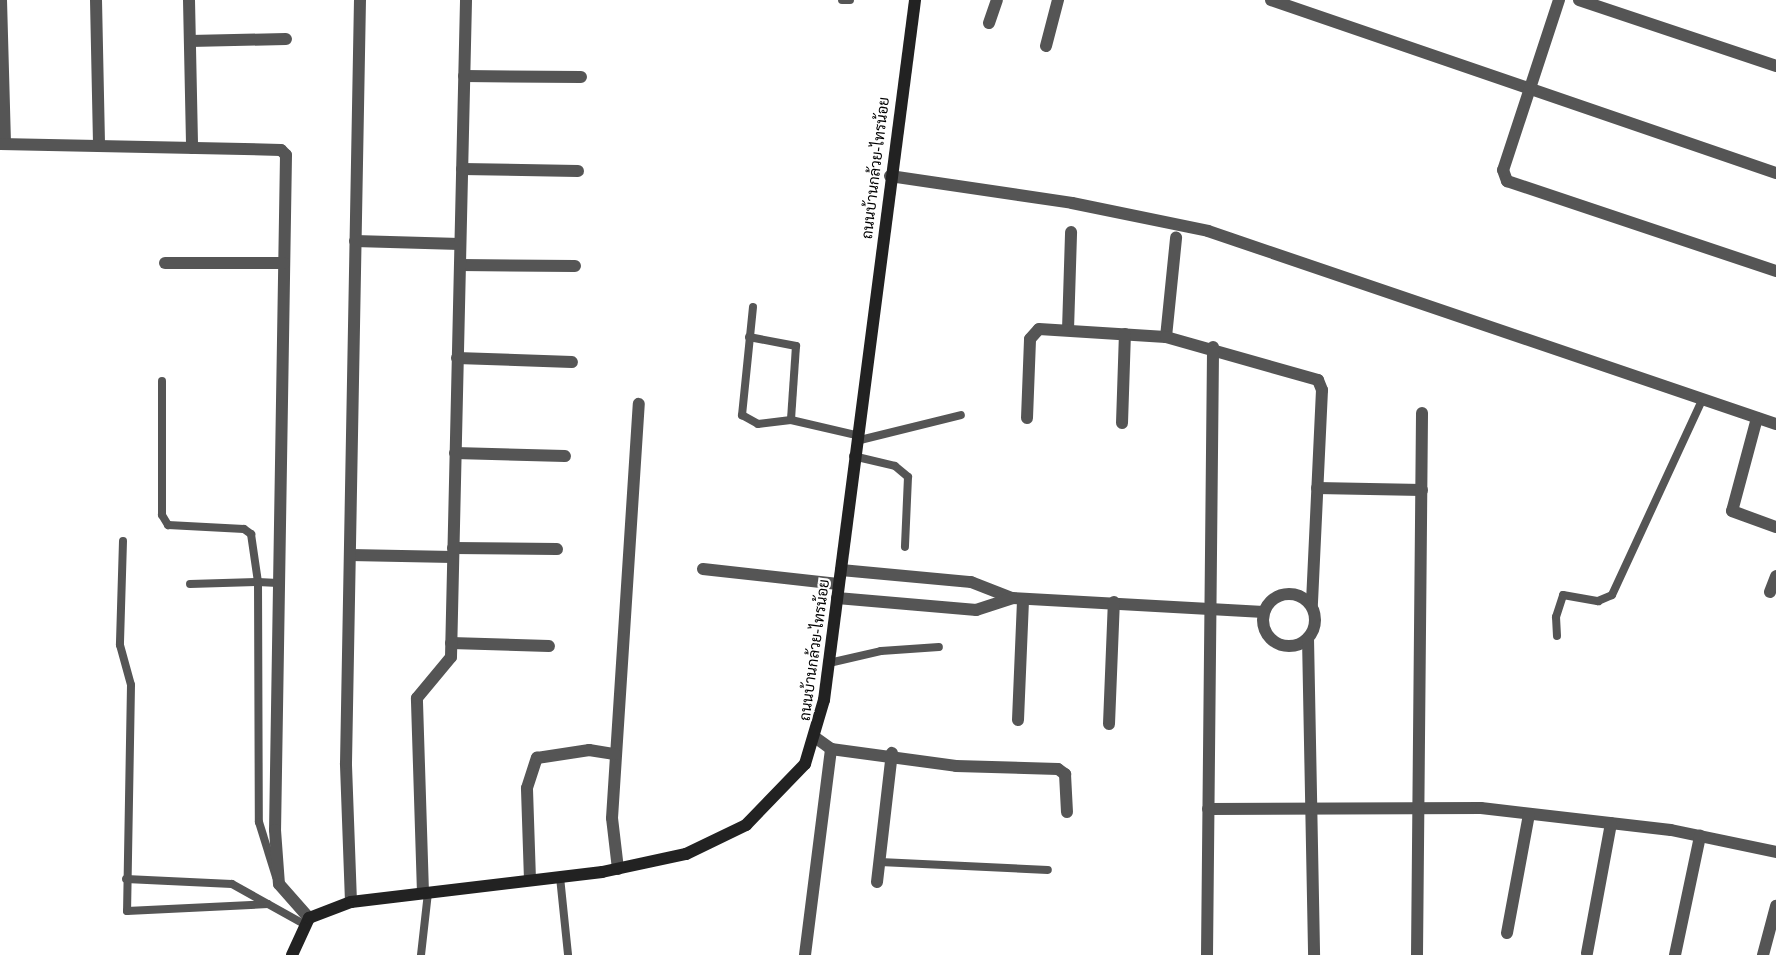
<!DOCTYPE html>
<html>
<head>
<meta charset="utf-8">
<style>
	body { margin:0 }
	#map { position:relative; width:1776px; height:955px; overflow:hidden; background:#fff; font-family:Helvetica,Sarabun,sans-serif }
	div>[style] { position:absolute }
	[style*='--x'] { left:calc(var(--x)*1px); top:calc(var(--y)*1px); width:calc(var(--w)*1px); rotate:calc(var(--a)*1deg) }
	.lane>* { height:8px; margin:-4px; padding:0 4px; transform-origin:4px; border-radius:4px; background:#555 }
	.street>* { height:12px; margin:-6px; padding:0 6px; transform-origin:6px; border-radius:6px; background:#555 }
	.street>.ring { margin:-6px; padding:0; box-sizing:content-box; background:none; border:12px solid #555; border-radius:50% }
	.secondary>* { height:12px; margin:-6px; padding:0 6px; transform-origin:6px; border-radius:6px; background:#222 }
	span { translate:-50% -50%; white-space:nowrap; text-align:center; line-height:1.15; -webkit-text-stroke:4.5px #fff; paint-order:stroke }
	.street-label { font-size:15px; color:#000 }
</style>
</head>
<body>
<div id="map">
	<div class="lane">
		<i style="--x:842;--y:0;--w:8;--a:0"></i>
		<i style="--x:753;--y:307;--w:109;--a:95.8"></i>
		<i style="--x:742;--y:415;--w:18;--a:29"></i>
		<i style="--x:758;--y:424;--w:33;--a:-7"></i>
		<i style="--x:749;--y:337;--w:48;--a:10.8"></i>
		<i style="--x:796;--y:346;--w:74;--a:93.9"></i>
		<i style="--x:791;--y:420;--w:67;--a:13"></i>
		<i style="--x:162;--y:381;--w:134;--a:90"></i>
		<i style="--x:162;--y:515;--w:12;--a:59"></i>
		<i style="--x:168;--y:525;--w:76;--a:3"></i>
		<i style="--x:244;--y:529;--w:9;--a:36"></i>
		<i style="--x:251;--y:534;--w:49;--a:81.7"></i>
		<i style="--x:258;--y:582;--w:20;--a:3"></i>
		<i style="--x:856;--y:441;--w:108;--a:-13.9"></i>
		<i style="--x:853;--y:456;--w:43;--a:13.4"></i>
		<i style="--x:895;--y:466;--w:17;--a:40"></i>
		<i style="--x:908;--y:477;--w:70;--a:92.5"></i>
		<i style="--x:123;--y:541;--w:104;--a:91.7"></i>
		<i style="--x:120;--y:645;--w:41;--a:74.6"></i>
		<i style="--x:131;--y:685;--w:226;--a:91"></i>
		<i style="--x:127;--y:911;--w:141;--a:-2.8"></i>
		<i style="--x:190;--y:584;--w:68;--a:-1.7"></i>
		<i style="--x:258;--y:582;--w:240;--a:89.8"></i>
		<i style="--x:259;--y:822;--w:58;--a:72.8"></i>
		<i style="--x:1557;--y:636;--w:19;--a:-93"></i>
		<i style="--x:1556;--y:617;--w:23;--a:-72"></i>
		<i style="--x:1563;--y:595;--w:36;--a:10"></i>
		<i style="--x:1598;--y:601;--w:15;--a:-23"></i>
		<i style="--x:1612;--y:595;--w:215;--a:-65.2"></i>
		<i style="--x:829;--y:663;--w:53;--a:-13"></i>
		<i style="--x:881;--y:651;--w:58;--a:-3.9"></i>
		<i style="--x:880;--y:862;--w:168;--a:2.7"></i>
		<i style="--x:560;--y:877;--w:78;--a:84.1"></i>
		<i style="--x:126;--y:879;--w:106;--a:2.7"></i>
		<i style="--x:232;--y:884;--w:82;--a:29.1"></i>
		<i style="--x:421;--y:955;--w:62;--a:-83.6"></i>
	</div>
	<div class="street">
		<i style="--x:1;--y:0;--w:144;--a:88.4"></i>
		<i style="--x:96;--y:0;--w:146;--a:88.8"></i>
		<i style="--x:189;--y:0;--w:148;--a:88.8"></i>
		<i style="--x:1271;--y:0;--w:534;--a:18.91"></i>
		<i style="--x:1559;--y:0;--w:179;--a:108.2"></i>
		<i style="--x:1503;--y:170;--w:12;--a:70"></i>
		<i style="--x:1507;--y:181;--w:284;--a:18.5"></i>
		<i style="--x:1579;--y:0;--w:208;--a:18.5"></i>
		<i style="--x:989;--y:23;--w:24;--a:-71"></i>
		<i style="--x:190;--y:41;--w:96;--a:-1.2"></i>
		<i style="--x:1046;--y:46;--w:48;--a:-75.4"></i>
		<i style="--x:464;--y:76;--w:117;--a:0.5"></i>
		<i style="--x:0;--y:144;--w:281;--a:1.2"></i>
		<i style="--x:281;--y:150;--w:7;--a:45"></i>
		<i style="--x:286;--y:155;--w:675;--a:90.93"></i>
		<i style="--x:275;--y:830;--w:54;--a:85.8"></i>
		<i style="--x:279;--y:884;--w:45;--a:48.6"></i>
		<i style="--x:462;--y:169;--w:116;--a:1"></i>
		<i style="--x:890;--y:176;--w:184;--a:8.4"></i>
		<i style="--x:1072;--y:203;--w:139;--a:11.6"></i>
		<i style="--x:1208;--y:231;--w:600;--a:18.77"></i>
		<i style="--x:355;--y:241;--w:105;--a:1.6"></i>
		<i style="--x:165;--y:263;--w:119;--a:0"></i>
		<i style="--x:460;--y:265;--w:115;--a:0.5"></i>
		<i style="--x:1068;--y:330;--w:98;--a:-88.2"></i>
		<i style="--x:1166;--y:337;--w:100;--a:-84.2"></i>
		<i style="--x:457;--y:358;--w:115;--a:2"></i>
		<i style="--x:1027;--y:418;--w:79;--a:-87.8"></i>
		<i style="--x:1030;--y:339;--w:13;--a:-48"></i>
		<i style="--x:1039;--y:329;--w:127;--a:3.6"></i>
		<i style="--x:1166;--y:337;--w:158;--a:15.8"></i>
		<i style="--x:1318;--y:380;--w:11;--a:68"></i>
		<i style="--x:1322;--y:390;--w:216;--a:92.7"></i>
		<i style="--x:1757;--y:418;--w:96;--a:105"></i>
		<i style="--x:1732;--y:511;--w:47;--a:20"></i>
		<i style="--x:1122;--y:423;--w:89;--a:-88.1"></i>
		<i style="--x:455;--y:453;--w:110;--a:1.6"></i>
		<i style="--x:1317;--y:488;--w:105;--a:1.1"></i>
		<i style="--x:453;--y:548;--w:104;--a:0.6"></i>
		<i style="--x:350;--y:555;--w:103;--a:1.1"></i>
		<i style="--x:703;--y:569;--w:136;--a:6.3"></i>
		<i style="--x:841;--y:570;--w:131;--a:5.3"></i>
		<i style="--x:971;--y:582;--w:44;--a:21.3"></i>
		<i style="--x:1012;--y:598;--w:252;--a:3.2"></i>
		<i style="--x:1770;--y:592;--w:17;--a:-69"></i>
		<i class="ring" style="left:1263px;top:594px;width:40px;height:40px"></i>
		<i style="--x:837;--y:598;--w:140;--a:4.9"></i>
		<i style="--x:976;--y:610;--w:38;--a:-18"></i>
		<i style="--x:1308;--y:638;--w:317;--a:88.9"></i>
		<i style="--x:451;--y:643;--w:98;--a:1.8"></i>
		<i style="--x:1018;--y:720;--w:121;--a:-87.6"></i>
		<i style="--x:1109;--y:724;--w:122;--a:-87.7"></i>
		<i style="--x:816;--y:738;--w:19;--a:36"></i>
		<i style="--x:831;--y:749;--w:126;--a:7.7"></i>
		<i style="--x:956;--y:766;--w:102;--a:1.7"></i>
		<i style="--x:1058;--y:769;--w:9;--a:36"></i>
		<i style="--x:1065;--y:774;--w:38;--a:87"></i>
		<i style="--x:1208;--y:809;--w:273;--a:-0.2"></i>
		<i style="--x:1481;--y:808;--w:191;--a:6.6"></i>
		<i style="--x:1671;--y:830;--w:107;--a:11.8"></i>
		<i style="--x:618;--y:869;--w:51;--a:-96.7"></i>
		<i style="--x:612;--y:818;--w:415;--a:-86.3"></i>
		<i style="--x:530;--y:880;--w:92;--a:-91.9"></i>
		<i style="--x:527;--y:788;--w:32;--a:-72"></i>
		<i style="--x:537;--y:758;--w:53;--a:-8.7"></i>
		<i style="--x:589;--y:750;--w:26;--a:9"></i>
		<i style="--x:877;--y:882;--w:130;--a:-83.4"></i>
		<i style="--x:423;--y:893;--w:195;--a:-91.8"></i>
		<i style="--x:417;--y:698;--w:53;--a:-50.3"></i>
		<i style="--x:451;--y:657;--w:657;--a:-88.69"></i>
		<i style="--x:351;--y:902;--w:139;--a:-92.1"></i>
		<i style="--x:346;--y:763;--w:763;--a:-88.95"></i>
		<i style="--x:1507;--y:933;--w:121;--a:-79.5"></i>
		<i style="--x:1587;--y:953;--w:132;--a:-79.5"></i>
		<i style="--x:805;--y:955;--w:208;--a:-82.8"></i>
		<i style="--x:1207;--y:955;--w:608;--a:-89.43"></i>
		<i style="--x:1417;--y:955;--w:542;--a:-89.47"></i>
		<i style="--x:1675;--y:955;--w:122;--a:-78.1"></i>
		<i style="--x:1763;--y:955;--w:51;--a:-75.1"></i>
	</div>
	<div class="secondary">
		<i style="--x:292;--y:955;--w:41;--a:-65.3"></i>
		<i style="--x:309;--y:918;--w:45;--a:-20.9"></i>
		<i style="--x:351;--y:902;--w:253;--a:-6.8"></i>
		<i style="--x:602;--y:872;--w:86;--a:-12.1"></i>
		<i style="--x:686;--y:854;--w:67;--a:-25.8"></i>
		<i style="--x:746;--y:825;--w:85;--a:-46"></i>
		<i style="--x:805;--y:764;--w:67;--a:-73.5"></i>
		<i style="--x:824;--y:700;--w:706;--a:-82.59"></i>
	</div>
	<div class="street-label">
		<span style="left:875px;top:168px;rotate:-83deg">ถนนบ้านกล้วย-ไทรน้อย</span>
		<span style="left:814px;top:650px;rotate:-82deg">ถนนบ้านกล้วย-ไทรน้อย</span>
	</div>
</div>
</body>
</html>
